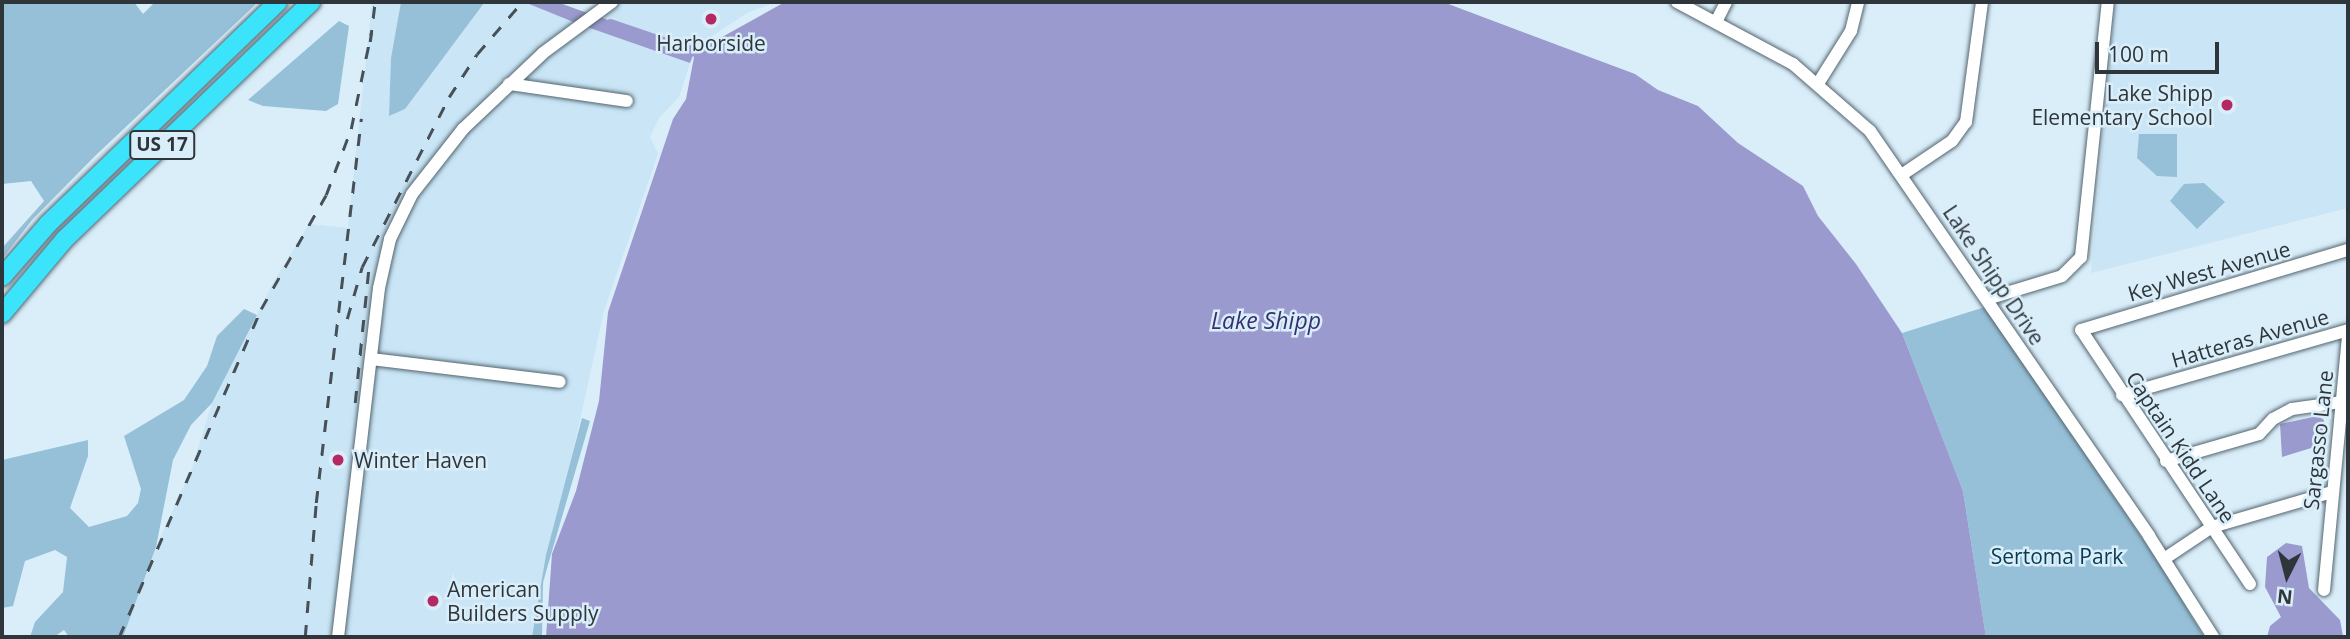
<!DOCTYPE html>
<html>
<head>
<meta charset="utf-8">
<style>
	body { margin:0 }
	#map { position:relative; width:2350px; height:639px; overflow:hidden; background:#daeefa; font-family:"Open Sans",sans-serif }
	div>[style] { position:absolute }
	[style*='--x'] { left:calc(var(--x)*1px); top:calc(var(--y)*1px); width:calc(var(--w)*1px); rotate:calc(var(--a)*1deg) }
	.built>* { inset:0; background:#c9e5f6 }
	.green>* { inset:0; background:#96c0d8 }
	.water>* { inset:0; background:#9a9acf }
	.canal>* { height:9px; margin:-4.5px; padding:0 4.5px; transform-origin:4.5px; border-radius:4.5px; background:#9a9acf }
	.roads { filter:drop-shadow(0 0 2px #53656f) drop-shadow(0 0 2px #53656f) }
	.minor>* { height:12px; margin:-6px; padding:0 6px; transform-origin:6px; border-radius:6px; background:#fff }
	.highway>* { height:18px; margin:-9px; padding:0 9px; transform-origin:9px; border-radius:9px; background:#3be4fa }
	.rail>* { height:2.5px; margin-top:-1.25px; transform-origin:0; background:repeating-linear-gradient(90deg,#465056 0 12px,transparent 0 24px) }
	.dots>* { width:19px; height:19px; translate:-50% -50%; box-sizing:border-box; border:4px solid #daeefa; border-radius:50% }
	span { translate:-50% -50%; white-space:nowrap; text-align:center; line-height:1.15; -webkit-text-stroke:5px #daeefa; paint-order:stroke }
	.shield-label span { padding:2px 5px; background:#daeefa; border:2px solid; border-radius:5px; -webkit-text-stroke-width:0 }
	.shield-label { font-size:19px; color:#2e363b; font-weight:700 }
	.poi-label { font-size:21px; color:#2e363b }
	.right { translate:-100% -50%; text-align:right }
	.left { translate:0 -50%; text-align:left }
	.street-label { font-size:21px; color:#2e363b }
	.park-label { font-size:21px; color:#063a51 }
	.water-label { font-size:23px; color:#373070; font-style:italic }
	.frame { position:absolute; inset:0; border:4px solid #2e363b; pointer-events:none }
	.north { position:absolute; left:2252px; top:541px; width:70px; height:70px; -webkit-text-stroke:5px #daeefa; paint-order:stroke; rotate:186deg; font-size:19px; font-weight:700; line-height:28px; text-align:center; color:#2e363b }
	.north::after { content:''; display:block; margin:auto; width:24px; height:32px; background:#2e363b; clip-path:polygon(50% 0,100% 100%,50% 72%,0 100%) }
	.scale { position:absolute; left:2095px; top:42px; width:124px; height:32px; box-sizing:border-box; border:4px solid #2e363b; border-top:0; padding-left:9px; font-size:21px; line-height:24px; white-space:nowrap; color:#2e363b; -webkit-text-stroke:5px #daeefa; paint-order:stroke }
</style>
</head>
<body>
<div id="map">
	<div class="built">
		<i style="clip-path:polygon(372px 2px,401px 2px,391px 58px,389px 115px,405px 109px,481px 2px,524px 2px,576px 23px,505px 78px,460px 125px,425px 167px,386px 236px,334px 637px,123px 637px,156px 547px,192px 468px,212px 403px,273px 283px,309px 224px,348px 228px)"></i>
		<i style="clip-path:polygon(620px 2px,776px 2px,747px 13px,697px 46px,665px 42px,600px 17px)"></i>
		<i style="clip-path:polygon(2115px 2px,2348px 2px,2348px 208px,2091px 273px)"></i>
		<i style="clip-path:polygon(587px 27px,690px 63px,679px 97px,659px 118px,650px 137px,658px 154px,604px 311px,532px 637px,342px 637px,375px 365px,563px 387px,564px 379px,376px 355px,394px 240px,416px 197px,466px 132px,510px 89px,631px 97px,519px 81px)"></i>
	</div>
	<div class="green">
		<i style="clip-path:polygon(2px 2px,134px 2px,143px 14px,155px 2px,258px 2px,95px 156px,32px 220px,2px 259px,2px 248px,44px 201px,31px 181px,2px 184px)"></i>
		<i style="clip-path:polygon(401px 2px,484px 3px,405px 109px,389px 116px,391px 58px)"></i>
		<i style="clip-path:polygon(339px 21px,349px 26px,338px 104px,326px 111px,263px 106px,248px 100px)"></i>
		<i style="clip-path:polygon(2139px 134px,2177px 134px,2177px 177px,2157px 176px,2137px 158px)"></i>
		<i style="clip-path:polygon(2204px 183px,2225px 202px,2197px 229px,2170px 201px,2184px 184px)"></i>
		<i style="clip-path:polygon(1985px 307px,2164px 570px,2204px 637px,1986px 637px,1963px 491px,1902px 333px)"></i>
		<i style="clip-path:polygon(244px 309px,257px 315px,212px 403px,191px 425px,173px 460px,156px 547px,123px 637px,69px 637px,64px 630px,54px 637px,30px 637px,35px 622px,63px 592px,67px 557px,55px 550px,25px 561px,13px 606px,2px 608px,2px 460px,88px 440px,88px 456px,70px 508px,89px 527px,127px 516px,138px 503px,141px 489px,124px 436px,184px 400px,207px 366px,217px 336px)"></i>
		<i style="clip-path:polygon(582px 418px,590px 421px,543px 582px,542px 637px,532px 637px,546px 555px)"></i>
	</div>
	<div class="water">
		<i style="clip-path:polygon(524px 2px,557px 2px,590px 14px,576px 23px)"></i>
		<i style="clip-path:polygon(785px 2px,1443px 2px,1635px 74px,1658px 90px,1698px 106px,1738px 143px,1803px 186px,1818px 216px,1856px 264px,1902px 333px,1963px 491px,1986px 637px,546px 637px,552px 554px,576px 491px,599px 401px,608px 312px,673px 119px,686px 99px,695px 52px)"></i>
		<i style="clip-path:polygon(600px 17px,665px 42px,697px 46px,690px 63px,587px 27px)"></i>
		<i style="clip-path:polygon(2318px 416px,2324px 420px,2321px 445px,2282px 457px,2280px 424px)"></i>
		<i style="clip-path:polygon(2286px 543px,2302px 546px,2309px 588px,2340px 620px,2343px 636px,2267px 637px,2270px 626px,2281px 617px,2265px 587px,2267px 557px)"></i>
	</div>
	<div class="canal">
		<i style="--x:610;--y:23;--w:90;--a:18.8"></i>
	</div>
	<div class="roads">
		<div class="minor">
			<i style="--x:1677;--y:2;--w:132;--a:28.1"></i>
			<i style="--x:1793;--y:64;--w:102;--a:41"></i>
			<i style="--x:1870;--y:131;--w:492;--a:55.4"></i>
			<i style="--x:2149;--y:536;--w:120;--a:57.6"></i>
			<i style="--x:1716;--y:22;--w:22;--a:-63"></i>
			<i style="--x:1819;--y:82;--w:60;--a:-57.9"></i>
			<i style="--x:1851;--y:31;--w:30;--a:-76"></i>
			<i style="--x:509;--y:84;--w:119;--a:8.2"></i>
			<i style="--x:1903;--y:174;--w:59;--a:-34"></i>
			<i style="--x:1952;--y:141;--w:24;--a:-54"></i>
			<i style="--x:1966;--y:122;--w:121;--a:-82.4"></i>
			<i style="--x:1987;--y:299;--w:78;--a:-17"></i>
			<i style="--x:2062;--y:276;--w:27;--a:-45"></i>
			<i style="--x:2081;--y:257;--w:256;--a:-84"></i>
			<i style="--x:371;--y:359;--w:190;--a:6.9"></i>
			<i style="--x:2122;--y:395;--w:235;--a:-16"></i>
			<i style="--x:2166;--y:461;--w:97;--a:-16.2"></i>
			<i style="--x:2259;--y:434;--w:21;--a:-47"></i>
			<i style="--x:2273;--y:419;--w:21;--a:-28"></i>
			<i style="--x:2292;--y:409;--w:49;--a:-8.1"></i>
			<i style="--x:2164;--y:559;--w:58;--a:-33.7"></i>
			<i style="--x:2212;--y:527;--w:125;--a:-16.3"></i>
			<i style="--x:2250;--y:584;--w:305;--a:-123.6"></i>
			<i style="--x:2081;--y:330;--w:279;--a:-16.7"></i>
			<i style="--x:2324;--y:590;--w:255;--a:-84.6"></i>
			<i style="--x:338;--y:637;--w:351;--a:-83.3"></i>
			<i style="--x:379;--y:288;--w:50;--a:-77.3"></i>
			<i style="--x:390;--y:239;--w:50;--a:-63.9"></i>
			<i style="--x:412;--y:194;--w:83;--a:-51.9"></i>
			<i style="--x:463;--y:129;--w:110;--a:-43.5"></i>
			<i style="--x:543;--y:53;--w:86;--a:-36.5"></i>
		</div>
		<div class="highway">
			<i style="--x:2;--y:277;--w:70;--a:-49"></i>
			<i style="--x:48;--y:224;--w:320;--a:-44"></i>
			<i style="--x:2;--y:314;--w:98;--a:-50"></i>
			<i style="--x:65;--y:239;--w:342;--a:-43.9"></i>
		</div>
	</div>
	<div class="rail">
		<i style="--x:370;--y:42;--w:40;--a:-82.9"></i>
		<i style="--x:347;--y:319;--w:54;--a:-73.9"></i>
		<i style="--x:362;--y:267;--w:191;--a:-62.9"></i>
		<i style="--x:449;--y:97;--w:51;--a:-56.9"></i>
		<i style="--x:477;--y:54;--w:69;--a:-49.1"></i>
		<i style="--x:355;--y:403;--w:139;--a:-84.2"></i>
		<i style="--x:119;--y:637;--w:357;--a:-66.6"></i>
		<i style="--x:261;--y:309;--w:131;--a:-60.3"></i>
		<i style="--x:326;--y:195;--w:71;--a:-69.3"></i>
		<i style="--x:351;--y:129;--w:98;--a:-78.2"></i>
		<i style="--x:305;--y:637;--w:134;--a:-85.3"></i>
		<i style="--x:316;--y:503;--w:387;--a:-83.3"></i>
	</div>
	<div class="dots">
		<i style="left:711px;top:19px;background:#b42964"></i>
		<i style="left:2227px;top:105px;background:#b42964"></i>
		<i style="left:338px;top:460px;background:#b42964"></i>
		<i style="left:433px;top:601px;background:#b42964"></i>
	</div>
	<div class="shield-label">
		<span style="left:162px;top:145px">US 17</span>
	</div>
	<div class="poi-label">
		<span style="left:711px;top:43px">Harborside</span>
		<span class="right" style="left:2213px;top:105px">Lake Shipp<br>Elementary School</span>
		<span class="left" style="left:354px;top:460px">Winter Haven</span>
		<span class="left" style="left:447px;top:601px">American<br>Builders Supply</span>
	</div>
	<div class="street-label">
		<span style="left:2209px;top:271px;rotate:-16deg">Key West Avenue</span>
		<span style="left:1994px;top:275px;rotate:56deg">Lake Shipp Drive</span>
		<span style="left:2250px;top:338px;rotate:-16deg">Hatteras Avenue</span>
		<span style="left:2318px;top:440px;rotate:-84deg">Sargasso Lane</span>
		<span style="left:2181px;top:447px;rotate:56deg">Captain Kidd Lane</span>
	</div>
	<div class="park-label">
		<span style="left:2057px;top:556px">Sertoma Park</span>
	</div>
	<div class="water-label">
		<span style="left:1266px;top:320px">Lake Shipp</span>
	</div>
	<div class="frame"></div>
	<div class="north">N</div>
	<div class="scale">100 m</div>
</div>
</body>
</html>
